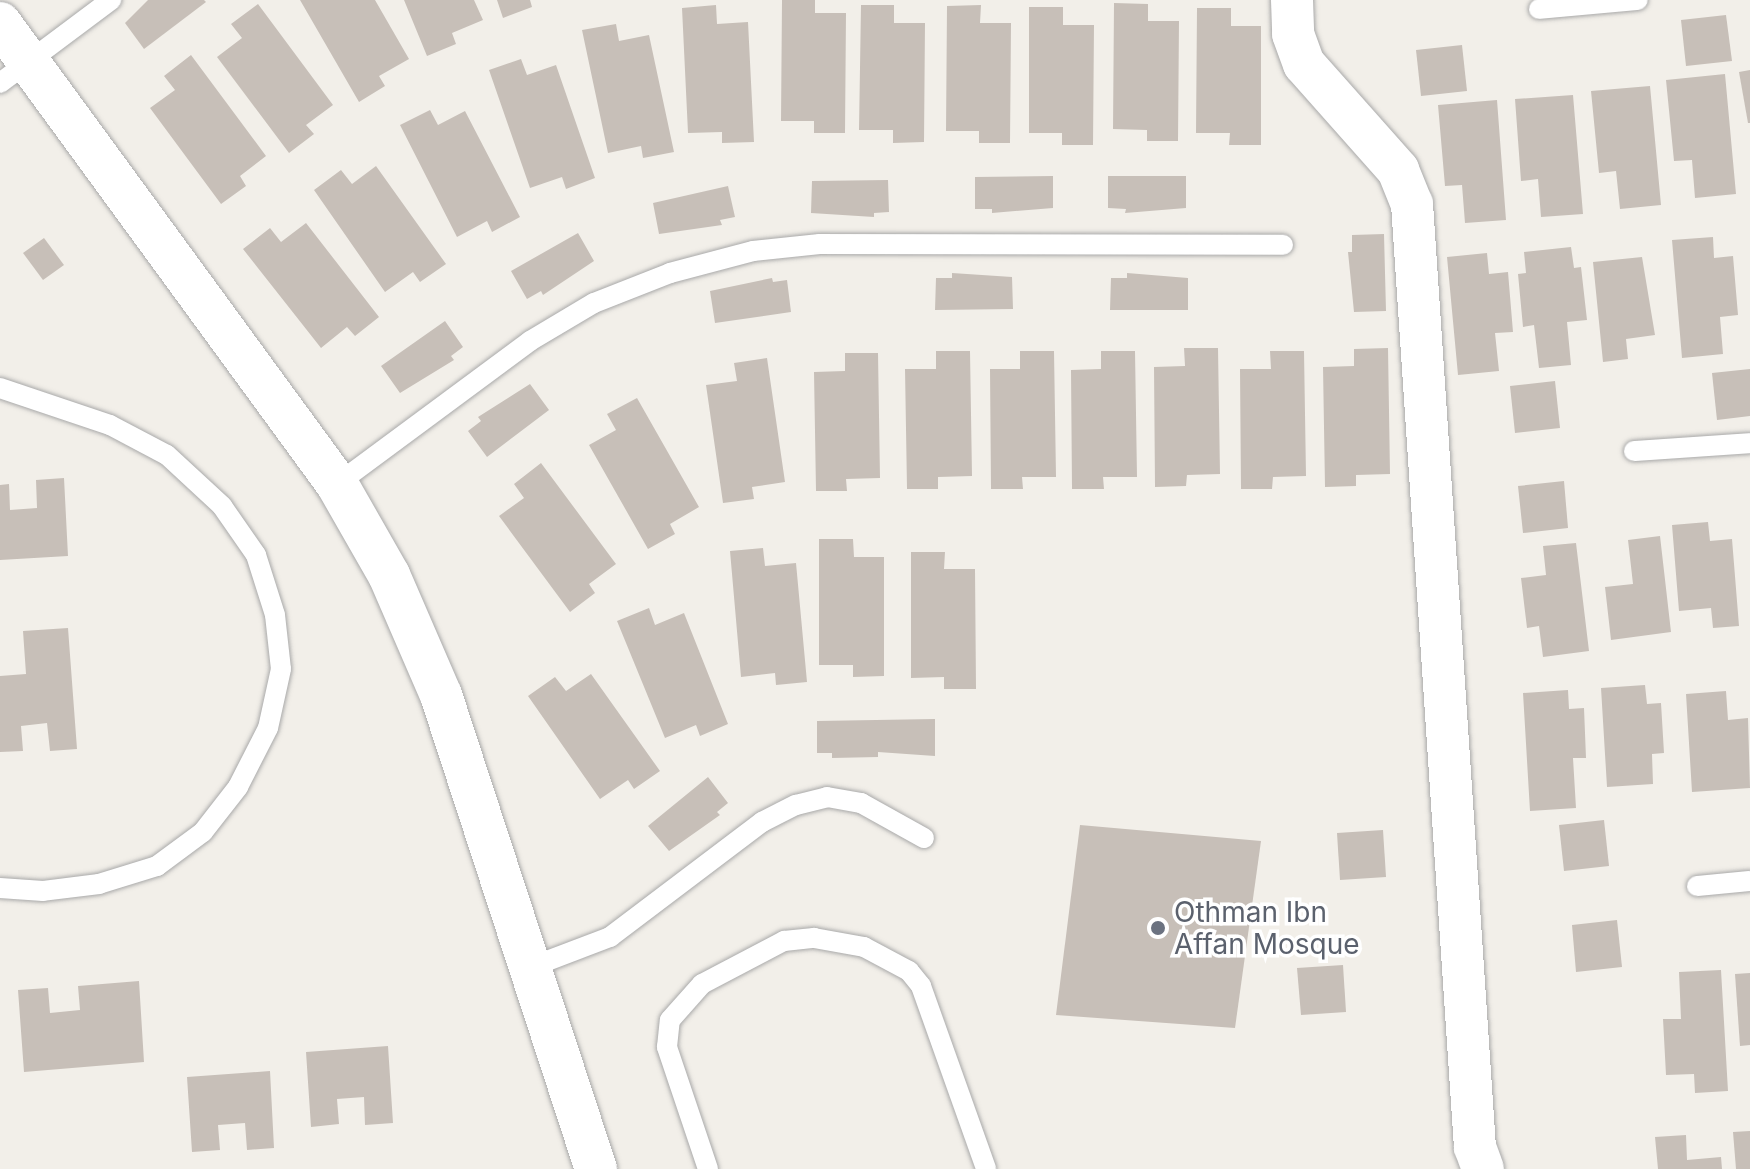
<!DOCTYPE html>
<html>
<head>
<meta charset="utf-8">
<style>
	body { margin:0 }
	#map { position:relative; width:1750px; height:1169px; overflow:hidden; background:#f2efe9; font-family:Inter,sans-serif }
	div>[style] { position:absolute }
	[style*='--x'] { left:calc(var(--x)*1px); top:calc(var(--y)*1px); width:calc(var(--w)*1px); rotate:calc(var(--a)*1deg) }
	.building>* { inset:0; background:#c7bfb8 }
	.roads { filter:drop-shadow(0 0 2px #a9a9a9) drop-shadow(0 0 2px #a9a9a9) }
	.lane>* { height:20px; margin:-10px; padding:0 10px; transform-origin:10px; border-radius:10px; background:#fff }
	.street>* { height:42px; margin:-21px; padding:0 21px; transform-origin:21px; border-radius:21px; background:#fff }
	.dots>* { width:22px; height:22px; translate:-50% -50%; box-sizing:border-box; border:4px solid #fff; border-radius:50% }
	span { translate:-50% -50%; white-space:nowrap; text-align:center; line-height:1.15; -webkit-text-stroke:7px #fff; paint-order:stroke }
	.worship-label { font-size:28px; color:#5b616d }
	.left { translate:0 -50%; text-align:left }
</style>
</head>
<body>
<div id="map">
	<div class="building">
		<i style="clip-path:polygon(148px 0,204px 0,206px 2px,144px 49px,125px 23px)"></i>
		<i style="clip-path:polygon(300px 0,375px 0,409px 59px,379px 76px,385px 86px,359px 102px)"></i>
		<i style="clip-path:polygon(404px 0,474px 0,483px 20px,452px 33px,456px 44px,427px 56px)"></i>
		<i style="clip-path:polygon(497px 0,530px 0,532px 7px,503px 18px)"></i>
		<i style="clip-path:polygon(782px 0,815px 0,815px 13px,846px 13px,845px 133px,814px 133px,814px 121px,781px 121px)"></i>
		<i style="clip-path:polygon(1114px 3px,1148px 4px,1148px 21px,1179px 21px,1178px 141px,1147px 141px,1147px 130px,1113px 129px)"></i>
		<i style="clip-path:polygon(258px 4px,333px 105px,306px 125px,314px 134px,289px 153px,217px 57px,242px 38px,231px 24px)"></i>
		<i style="clip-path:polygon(716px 5px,717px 24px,748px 22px,754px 142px,722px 143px,722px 132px,688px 133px,682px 8px)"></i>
		<i style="clip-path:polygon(861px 5px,894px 5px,894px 23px,925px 23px,924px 142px,893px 143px,893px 130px,859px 130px)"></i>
		<i style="clip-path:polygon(981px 5px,980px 23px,1011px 23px,1010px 143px,979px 143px,979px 131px,946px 131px,947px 6px)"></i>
		<i style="clip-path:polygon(1029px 7px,1063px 7px,1063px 25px,1094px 25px,1093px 145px,1062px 145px,1062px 133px,1029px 133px)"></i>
		<i style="clip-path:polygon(1197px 8px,1231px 8px,1231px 26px,1261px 26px,1261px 145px,1229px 145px,1230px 133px,1196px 133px)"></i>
		<i style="clip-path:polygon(1726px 15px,1732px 61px,1686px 66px,1681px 20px)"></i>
		<i style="clip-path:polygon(616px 24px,619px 41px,649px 35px,674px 152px,643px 158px,641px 146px,608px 153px,582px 30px)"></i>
		<i style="clip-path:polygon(1462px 45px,1467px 91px,1421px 96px,1416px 50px)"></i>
		<i style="clip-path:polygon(191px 55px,266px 156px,240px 176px,246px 186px,221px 204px,150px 108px,175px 90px,164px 76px)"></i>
		<i style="clip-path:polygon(521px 59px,527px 75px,556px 65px,595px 178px,566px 189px,562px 177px,530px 188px,489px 70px)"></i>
		<i style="clip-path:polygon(1750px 70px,1750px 123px,1748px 123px,1739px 72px)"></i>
		<i style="clip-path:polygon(1725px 74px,1736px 194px,1695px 198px,1692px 160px,1674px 161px,1666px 80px)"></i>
		<i style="clip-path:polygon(1650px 86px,1661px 205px,1620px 209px,1616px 171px,1599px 173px,1591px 91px)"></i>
		<i style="clip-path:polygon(1573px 95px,1583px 214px,1541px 217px,1538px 179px,1521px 181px,1515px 99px)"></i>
		<i style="clip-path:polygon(1497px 100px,1506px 220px,1465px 223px,1462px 185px,1445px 186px,1438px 105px)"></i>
		<i style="clip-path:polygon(430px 110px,438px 125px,465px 111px,520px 217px,492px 232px,487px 221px,457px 237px,400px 125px)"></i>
		<i style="clip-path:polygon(376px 166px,446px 264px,420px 282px,413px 272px,385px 292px,314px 190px,341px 170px,352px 184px)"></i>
		<i style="clip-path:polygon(1053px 176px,1053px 208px,992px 213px,992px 209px,975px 209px,975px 177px)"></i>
		<i style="clip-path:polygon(1108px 176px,1186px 176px,1186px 208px,1125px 213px,1126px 209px,1108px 208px)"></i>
		<i style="clip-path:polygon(888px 180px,889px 212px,874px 213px,874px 217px,811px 213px,812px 181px)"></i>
		<i style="clip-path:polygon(728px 186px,735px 217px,720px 220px,722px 225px,659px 234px,653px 203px)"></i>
		<i style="clip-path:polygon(306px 223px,379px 317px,355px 336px,347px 327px,321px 348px,243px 249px,270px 228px,281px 242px)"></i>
		<i style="clip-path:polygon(578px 233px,594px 261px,543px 295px,541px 291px,527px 299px,511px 271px)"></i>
		<i style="clip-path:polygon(1384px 234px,1386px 311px,1354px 312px,1348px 252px,1352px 252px,1352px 235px)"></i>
		<i style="clip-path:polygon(1713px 237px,1714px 258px,1733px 256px,1738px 315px,1720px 317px,1723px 354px,1682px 358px,1672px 240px)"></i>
		<i style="clip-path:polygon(44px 238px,64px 265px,43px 280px,23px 253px)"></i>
		<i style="clip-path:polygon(1571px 247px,1574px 268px,1581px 267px,1587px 320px,1567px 322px,1571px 365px,1539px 368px,1534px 325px,1523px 327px,1518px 274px,1526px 273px,1524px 252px)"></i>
		<i style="clip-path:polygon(1487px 253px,1489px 274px,1508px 272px,1513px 332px,1495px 333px,1499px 371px,1458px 375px,1447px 257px)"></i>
		<i style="clip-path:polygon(1642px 257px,1655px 335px,1626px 339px,1628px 359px,1603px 362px,1593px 262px)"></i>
		<i style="clip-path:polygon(952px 273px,1012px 277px,1013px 309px,935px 310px,936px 278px,952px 278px)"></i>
		<i style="clip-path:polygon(1127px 273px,1188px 278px,1188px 310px,1110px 310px,1111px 278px,1127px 278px)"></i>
		<i style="clip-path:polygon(772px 278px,773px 282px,787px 280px,791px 312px,715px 323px,710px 291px)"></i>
		<i style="clip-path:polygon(445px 321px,463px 347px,451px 356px,454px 360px,400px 393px,381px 366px)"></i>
		<i style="clip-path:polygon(1184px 348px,1218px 348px,1220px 474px,1187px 475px,1186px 486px,1155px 487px,1154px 367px,1185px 366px)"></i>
		<i style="clip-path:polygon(1388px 348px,1390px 474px,1356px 475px,1356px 486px,1325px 487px,1323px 367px,1354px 366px,1354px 349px)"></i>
		<i style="clip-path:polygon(936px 351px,970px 351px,972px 476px,938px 477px,938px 489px,907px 489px,905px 369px,936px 369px)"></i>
		<i style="clip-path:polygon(1020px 351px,1054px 351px,1056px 477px,1022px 477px,1023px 489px,991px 489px,990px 369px,1020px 369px)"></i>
		<i style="clip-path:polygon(1101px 351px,1135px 351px,1137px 477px,1103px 477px,1104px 489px,1072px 489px,1071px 370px,1101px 369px)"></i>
		<i style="clip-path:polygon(1270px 351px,1304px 351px,1306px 476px,1273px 477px,1272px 489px,1241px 489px,1240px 369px,1271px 369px)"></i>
		<i style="clip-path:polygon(845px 353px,878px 353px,880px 478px,846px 479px,847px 491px,816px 491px,814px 372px,845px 371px)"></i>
		<i style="clip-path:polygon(767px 358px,785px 482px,752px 487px,754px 499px,723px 503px,706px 385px,737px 381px,734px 363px)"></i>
		<i style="clip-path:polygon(1750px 369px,1750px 416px,1717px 420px,1712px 373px)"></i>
		<i style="clip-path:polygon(1555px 381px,1560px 428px,1515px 433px,1510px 386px)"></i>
		<i style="clip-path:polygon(530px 384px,549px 410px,487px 457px,468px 431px,481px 421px,478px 417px)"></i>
		<i style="clip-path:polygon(637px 398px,699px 507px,670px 524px,675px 534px,648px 549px,589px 445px,616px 430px,607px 414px)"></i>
		<i style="clip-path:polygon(541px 463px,616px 564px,589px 584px,595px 593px,570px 612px,499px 516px,524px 498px,514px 484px)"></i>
		<i style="clip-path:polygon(64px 478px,68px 556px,0 560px,0 485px,9px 484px,10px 510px,37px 508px,36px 480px)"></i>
		<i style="clip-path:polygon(1564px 481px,1568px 528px,1523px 533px,1518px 486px)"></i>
		<i style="clip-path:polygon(1708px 522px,1710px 541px,1732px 539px,1739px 626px,1713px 628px,1711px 608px,1679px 611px,1672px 525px)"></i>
		<i style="clip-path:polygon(1660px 536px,1671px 632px,1611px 640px,1605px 587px,1633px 584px,1628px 540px)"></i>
		<i style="clip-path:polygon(819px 539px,853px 539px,854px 557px,884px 557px,884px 676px,853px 677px,853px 665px,819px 665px)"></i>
		<i style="clip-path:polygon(1576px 543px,1589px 651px,1543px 657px,1539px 626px,1527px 628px,1521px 578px,1546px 575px,1543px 546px)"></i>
		<i style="clip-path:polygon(763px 548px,765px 566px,796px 563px,807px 682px,776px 685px,775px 673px,741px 677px,730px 551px)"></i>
		<i style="clip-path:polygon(911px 552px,945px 552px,944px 569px,975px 569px,976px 689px,944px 689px,944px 677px,911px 678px)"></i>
		<i style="clip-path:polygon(649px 608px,655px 625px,684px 613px,728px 724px,700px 736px,696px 725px,665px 738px,617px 621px)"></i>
		<i style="clip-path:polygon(68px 628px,77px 749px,50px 751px,47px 723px,21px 726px,23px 751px,0 752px,0 676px,26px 674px,23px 631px)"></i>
		<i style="clip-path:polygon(591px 674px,660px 771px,634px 789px,628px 780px,600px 799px,528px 696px,555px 677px,566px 691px)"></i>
		<i style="clip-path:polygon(1645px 685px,1647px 704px,1661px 703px,1664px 753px,1652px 754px,1653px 784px,1607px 787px,1601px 688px)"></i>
		<i style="clip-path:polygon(1568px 690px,1569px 709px,1584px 708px,1586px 758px,1573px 758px,1576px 808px,1530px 811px,1523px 693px)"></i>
		<i style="clip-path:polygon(1726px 691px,1728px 720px,1748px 718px,1750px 788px,1692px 792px,1686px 694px)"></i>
		<i style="clip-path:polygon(935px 719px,935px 756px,878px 752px,878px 757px,832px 758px,832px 753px,817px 753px,817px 721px)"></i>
		<i style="clip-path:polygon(708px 777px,728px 803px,717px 812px,720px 815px,669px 851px,648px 826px)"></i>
		<i style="clip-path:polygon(1604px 820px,1609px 866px,1564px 871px,1559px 825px)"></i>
		<i style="clip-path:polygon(1080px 825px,1261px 841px,1235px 1028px,1056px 1015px)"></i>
		<i style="clip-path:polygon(1383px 830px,1386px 877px,1340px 880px,1337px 833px)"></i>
		<i style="clip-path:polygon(1617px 920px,1622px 967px,1576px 972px,1572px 925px)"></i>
		<i style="clip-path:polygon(1343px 965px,1346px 1012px,1301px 1015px,1297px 968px)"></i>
		<i style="clip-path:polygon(1721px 970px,1728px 1091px,1695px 1093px,1694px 1074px,1666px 1075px,1663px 1019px,1681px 1019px,1679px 972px)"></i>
		<i style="clip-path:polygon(1750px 973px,1750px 1045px,1740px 1046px,1735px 974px)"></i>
		<i style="clip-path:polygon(139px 981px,144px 1062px,24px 1072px,18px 990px,48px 988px,50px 1013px,80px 1010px,78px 986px)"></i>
		<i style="clip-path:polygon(388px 1046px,393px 1123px,365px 1125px,364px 1097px,337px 1099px,339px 1124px,311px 1127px,306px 1052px)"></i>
		<i style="clip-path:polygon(270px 1071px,274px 1148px,247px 1150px,245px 1123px,218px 1125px,220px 1150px,192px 1152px,187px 1077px)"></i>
		<i style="clip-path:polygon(1750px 1131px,1750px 1169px,1736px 1169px,1733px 1132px)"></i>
		<i style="clip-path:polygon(1686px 1135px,1687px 1160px,1721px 1157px,1722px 1169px,1658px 1169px,1655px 1137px)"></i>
	</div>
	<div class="roads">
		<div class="lane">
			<i style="--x:1539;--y:9;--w:99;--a:-5.2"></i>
			<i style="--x:0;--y:83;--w:139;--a:-36.8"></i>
			<i style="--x:0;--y:388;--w:116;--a:18.6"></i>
			<i style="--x:110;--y:425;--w:64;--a:27.8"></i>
			<i style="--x:167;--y:455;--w:75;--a:42.8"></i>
			<i style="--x:222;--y:506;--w:60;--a:55.2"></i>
			<i style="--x:256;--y:555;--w:63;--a:72.4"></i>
			<i style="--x:275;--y:615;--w:54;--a:83.7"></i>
			<i style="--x:281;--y:669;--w:60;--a:102.4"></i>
			<i style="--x:268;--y:728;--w:66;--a:117"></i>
			<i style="--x:238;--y:787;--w:57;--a:127.9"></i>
			<i style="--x:203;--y:832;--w:57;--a:143.5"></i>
			<i style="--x:157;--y:866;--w:61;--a:162.8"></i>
			<i style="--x:99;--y:884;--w:56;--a:172.9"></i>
			<i style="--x:43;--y:891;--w:43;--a:-176"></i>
			<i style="--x:1634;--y:451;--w:116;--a:-3.9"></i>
			<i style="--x:337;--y:484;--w:240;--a:-36.5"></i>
			<i style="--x:530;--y:341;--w:74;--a:-30.7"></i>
			<i style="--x:594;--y:303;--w:82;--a:-21.5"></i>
			<i style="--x:670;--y:273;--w:86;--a:-14.8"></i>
			<i style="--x:753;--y:251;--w:67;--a:-6"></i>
			<i style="--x:820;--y:244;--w:463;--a:0.1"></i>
			<i style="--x:1697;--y:886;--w:53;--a:-5.4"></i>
			<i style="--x:531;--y:967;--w:85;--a:-20.8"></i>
			<i style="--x:610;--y:937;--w:191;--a:-37.1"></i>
			<i style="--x:762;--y:822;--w:38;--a:-27"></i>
			<i style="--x:796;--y:805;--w:32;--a:-14"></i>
			<i style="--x:827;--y:797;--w:35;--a:10"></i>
			<i style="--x:861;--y:803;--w:72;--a:29.1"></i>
			<i style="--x:708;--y:1169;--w:129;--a:-108.6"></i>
			<i style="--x:667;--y:1047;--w:27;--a:-84"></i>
			<i style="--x:670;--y:1020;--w:48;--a:-48.4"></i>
			<i style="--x:702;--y:984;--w:93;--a:-27.7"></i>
			<i style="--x:784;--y:941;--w:30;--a:-6"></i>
			<i style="--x:814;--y:938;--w:51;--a:10.2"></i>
			<i style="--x:864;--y:947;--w:51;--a:28.1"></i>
			<i style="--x:909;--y:971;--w:19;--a:51"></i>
			<i style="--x:921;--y:986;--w:194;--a:70.4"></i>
		</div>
		<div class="street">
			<i style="--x:1292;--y:0;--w:34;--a:88"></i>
			<i style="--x:1293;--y:34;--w:32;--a:70"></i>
			<i style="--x:1304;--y:64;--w:142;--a:48.4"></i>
			<i style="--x:1398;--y:170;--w:37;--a:68"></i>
			<i style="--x:1412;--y:204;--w:945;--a:86.18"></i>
			<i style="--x:1475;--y:1147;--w:23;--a:70"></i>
			<i style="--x:0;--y:23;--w:571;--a:53.83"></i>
			<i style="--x:337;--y:484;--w:105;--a:60.3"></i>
			<i style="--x:389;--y:575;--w:131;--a:66.6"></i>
			<i style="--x:441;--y:695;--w:499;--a:71.9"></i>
		</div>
	</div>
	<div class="dots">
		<i style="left:1158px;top:928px;background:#6b7280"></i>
	</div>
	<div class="worship-label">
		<span class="left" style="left:1174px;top:928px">Othman Ibn<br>Affan Mosque</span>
	</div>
</div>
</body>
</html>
